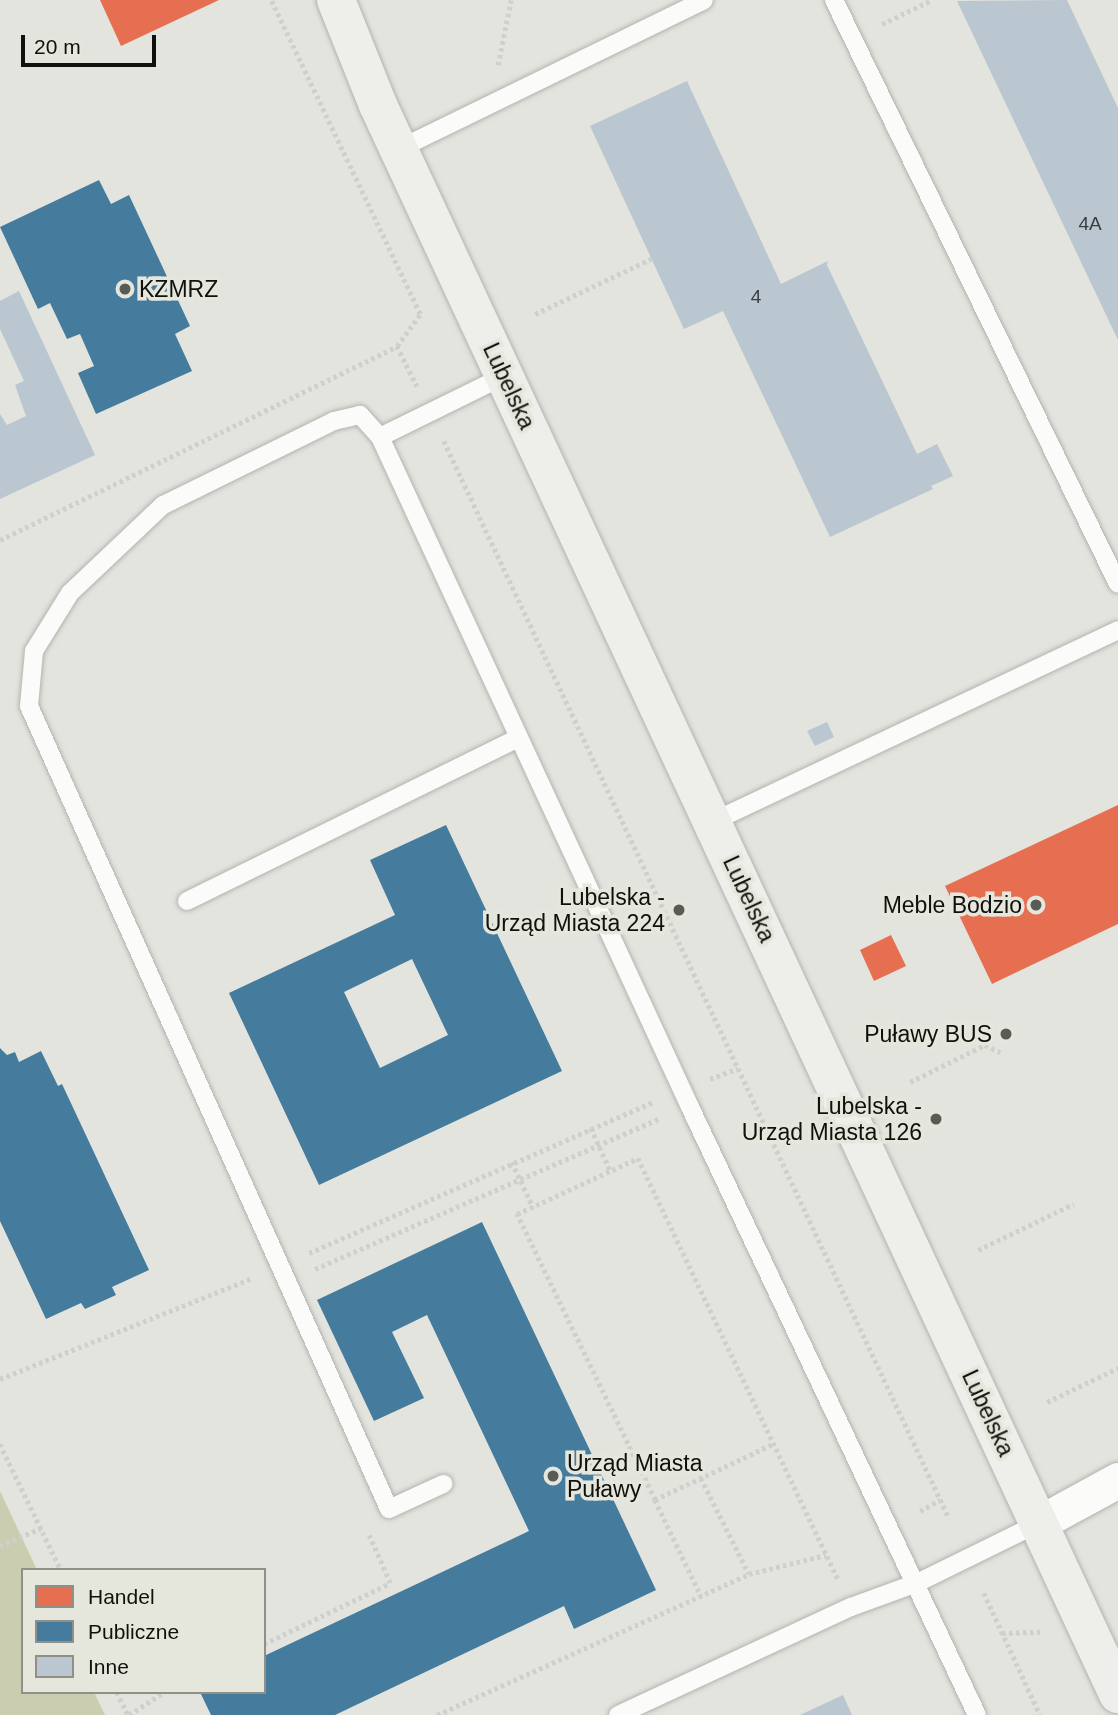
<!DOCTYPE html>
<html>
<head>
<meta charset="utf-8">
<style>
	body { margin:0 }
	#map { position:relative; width:1118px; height:1715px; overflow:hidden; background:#e3e4de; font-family:Helvetica,sans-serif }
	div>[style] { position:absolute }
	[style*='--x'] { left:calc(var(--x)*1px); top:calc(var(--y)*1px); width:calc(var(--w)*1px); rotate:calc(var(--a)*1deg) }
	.green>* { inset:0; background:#cacdaf }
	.shops>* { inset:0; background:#e76f51 }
	.public>* { inset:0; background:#457b9d }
	.building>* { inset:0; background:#bac6d0 }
	.path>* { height:4.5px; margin-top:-2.25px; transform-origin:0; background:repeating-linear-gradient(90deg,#cfcfce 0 3.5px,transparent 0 7px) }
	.roads { filter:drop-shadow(0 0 2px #b3b3af) drop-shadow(0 0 2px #b3b3af) }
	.service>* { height:18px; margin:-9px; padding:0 9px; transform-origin:9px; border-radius:9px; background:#fbfbfa }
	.minor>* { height:35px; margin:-17.5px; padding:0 17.5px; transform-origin:17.5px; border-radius:17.5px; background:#fbfbfa }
	.secondary>* { height:38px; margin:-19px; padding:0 19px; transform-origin:19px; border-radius:19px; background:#eeefeb }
	.dots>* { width:19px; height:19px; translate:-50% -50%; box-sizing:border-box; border:4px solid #e5e6dc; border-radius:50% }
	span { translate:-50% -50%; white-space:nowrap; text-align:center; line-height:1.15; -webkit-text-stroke:7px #e5e6dc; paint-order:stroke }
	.number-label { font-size:19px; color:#3a3e3e }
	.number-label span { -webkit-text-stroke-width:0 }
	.poi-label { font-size:23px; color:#10100d }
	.left { translate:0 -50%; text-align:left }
	.right { translate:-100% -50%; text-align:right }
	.street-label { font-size:23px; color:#10100d }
	.legend { position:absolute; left:21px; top:1568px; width:245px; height:126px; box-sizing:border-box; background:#e5e6dc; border:2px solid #909089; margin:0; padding:9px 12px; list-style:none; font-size:21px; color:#10100d }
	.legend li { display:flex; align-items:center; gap:14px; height:35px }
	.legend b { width:35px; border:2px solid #909089 }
	.scale { position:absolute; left:21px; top:35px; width:135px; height:32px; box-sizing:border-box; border:4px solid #10100d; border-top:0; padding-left:9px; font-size:21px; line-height:24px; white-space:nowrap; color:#10100d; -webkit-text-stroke:5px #e5e6dc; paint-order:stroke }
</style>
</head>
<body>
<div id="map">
	<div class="green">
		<i style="clip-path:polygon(0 1491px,37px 1570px,23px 1570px,23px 1692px,94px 1692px,105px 1715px,0 1715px)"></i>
	</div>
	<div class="shops">
		<i style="clip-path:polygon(100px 0,219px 0,121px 46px)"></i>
		<i style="clip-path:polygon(1118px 805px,1118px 924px,992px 984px,945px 886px)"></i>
		<i style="clip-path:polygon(891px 935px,906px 966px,874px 981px,860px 950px)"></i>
	</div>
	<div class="public">
		<i style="clip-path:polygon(99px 180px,111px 204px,129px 195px,190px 326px,175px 334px,192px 371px,96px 414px,78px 373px,94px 366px,80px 334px,67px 339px,50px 303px,38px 309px,0 227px)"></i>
		<i style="clip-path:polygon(evenodd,446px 825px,562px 1071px,319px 1185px,229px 993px,395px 915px,370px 860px,446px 825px,412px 959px,448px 1035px,380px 1068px,344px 992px,412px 959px)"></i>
		<i style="clip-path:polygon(0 1048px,7px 1055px,15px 1052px,19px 1062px,41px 1051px,58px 1086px,62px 1084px,149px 1270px,112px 1287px,116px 1295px,85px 1309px,81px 1303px,46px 1319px,0 1221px)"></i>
		<i style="clip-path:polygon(482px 1222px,656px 1590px,574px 1629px,564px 1606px,335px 1715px,211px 1715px,200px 1692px,264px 1692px,264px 1656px,529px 1531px,427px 1315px,392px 1332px,424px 1398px,374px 1421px,317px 1300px)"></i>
	</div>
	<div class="building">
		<i style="clip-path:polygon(1067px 0,1118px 108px,1118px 340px,957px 1px)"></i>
		<i style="clip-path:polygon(687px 81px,781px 284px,828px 261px,827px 265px,917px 454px,937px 444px,953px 476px,931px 486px,933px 489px,830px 537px,723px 311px,684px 329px,590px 126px)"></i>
		<i style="clip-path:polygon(19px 291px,95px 455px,0 499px,0 414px,7px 425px,26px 416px,15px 385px,24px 381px,0 329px,0 301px)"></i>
		<i style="clip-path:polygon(827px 722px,834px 737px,815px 746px,807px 731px)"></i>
		<i style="clip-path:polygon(843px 1695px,852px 1715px,800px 1715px)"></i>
	</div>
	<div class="path">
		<i style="--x:882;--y:24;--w:55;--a:-25.6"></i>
		<i style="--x:498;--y:65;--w:66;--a:-78.7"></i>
		<i style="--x:535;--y:314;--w:131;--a:-25.4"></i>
		<i style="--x:397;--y:346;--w:45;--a:63.4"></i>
		<i style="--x:444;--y:441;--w:1190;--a:64.88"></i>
		<i style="--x:0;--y:540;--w:442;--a:-26"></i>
		<i style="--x:397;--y:346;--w:39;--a:-54"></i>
		<i style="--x:420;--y:314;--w:348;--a:-115.4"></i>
		<i style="--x:710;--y:1079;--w:30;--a:-21"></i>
		<i style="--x:910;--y:1082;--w:84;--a:-26.3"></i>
		<i style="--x:985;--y:1045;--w:17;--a:25"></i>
		<i style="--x:591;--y:1128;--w:46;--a:65.7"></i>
		<i style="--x:512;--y:1162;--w:50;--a:65"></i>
		<i style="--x:978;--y:1250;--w:106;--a:-25.8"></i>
		<i style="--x:309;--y:1253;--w:376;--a:-23.7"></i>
		<i style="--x:315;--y:1269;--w:375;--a:-23.6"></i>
		<i style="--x:0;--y:1379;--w:272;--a:-21.8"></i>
		<i style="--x:1047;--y:1402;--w:79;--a:-25.6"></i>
		<i style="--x:0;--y:1444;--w:140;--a:64.2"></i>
		<i style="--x:772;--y:1445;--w:129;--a:154.8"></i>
		<i style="--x:655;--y:1500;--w:318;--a:-115.8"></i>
		<i style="--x:517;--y:1214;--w:133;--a:-24.8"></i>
		<i style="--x:638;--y:1158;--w:466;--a:64.6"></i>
		<i style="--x:701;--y:1478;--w:107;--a:63.4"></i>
		<i style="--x:655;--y:1500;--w:106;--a:64.4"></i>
		<i style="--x:920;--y:1511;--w:23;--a:-29"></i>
		<i style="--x:0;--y:1546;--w:45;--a:-23.7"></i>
		<i style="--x:984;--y:1593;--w:134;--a:65.3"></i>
		<i style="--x:1002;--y:1633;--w:38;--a:-2"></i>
		<i style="--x:264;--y:1644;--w:140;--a:-25.8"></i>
		<i style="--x:390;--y:1583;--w:52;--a:-113.6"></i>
		<i style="--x:117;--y:1692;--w:25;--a:64"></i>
		<i style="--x:129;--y:1715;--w:42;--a:-33.3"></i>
		<i style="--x:437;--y:1715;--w:342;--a:-24.3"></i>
		<i style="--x:749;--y:1574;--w:79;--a:-13.9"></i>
	</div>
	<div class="roads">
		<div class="service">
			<i style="--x:834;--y:0;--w:649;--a:64.07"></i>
			<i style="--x:399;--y:149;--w:339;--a:-26"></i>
			<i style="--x:504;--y:376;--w:138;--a:153.8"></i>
			<i style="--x:380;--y:437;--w:738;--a:65.17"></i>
			<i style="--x:690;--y:1107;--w:672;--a:64.73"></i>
			<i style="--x:380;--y:437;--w:30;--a:-132"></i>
			<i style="--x:360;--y:415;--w:27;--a:167"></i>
			<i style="--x:334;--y:421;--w:191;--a:153.8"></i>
			<i style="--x:163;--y:505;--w:128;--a:136.6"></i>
			<i style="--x:70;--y:593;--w:68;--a:121.8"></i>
			<i style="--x:34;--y:651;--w:55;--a:95.2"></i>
			<i style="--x:29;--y:706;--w:880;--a:65.85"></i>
			<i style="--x:389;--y:1509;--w:60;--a:-24.8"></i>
			<i style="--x:712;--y:822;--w:449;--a:-25.3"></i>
			<i style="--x:187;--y:901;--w:369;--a:-26.2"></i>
			<i style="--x:618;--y:1715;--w:257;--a:-24.9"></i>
			<i style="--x:851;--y:1607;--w:70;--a:-20"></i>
			<i style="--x:917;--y:1583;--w:136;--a:-26.2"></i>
		</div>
		<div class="minor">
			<i style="--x:1039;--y:1523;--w:90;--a:-28.6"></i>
		</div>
		<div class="secondary">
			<i style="--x:336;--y:0;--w:113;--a:68.2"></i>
			<i style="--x:378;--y:105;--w:1753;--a:65.03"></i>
		</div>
	</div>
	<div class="dots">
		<i style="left:125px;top:289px;background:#5a5a56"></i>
		<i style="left:1036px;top:905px;background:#5a5a56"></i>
		<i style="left:679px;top:910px;background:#5a5a56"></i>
		<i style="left:1006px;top:1034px;background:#5a5a56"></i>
		<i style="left:936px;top:1119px;background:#5a5a56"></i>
		<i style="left:553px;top:1476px;background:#5a5a56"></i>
	</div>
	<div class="number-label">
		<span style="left:1090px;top:224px">4A</span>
		<span style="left:756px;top:297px">4</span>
	</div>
	<div class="poi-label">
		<span class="left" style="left:139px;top:289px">KZMRZ</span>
		<span class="right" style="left:665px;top:910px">Lubelska -<br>Urząd Miasta 224</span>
		<span class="right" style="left:1022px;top:905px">Meble Bodzio</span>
		<span class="right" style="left:992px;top:1034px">Puławy BUS</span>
		<span class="right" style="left:922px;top:1119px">Lubelska -<br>Urząd Miasta 126</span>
		<span class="left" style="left:567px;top:1476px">Urząd Miasta<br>Puławy</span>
	</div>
	<div class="street-label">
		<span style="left:509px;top:386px;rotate:65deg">Lubelska</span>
		<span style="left:749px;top:899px;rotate:65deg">Lubelska</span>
		<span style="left:988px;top:1413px;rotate:65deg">Lubelska</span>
	</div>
	<ul class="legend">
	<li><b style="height:19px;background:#e76f51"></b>Handel</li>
	<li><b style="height:19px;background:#457b9d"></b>Publiczne</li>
	<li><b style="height:19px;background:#bac6d0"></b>Inne</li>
	</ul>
	<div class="scale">20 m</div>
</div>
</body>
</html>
